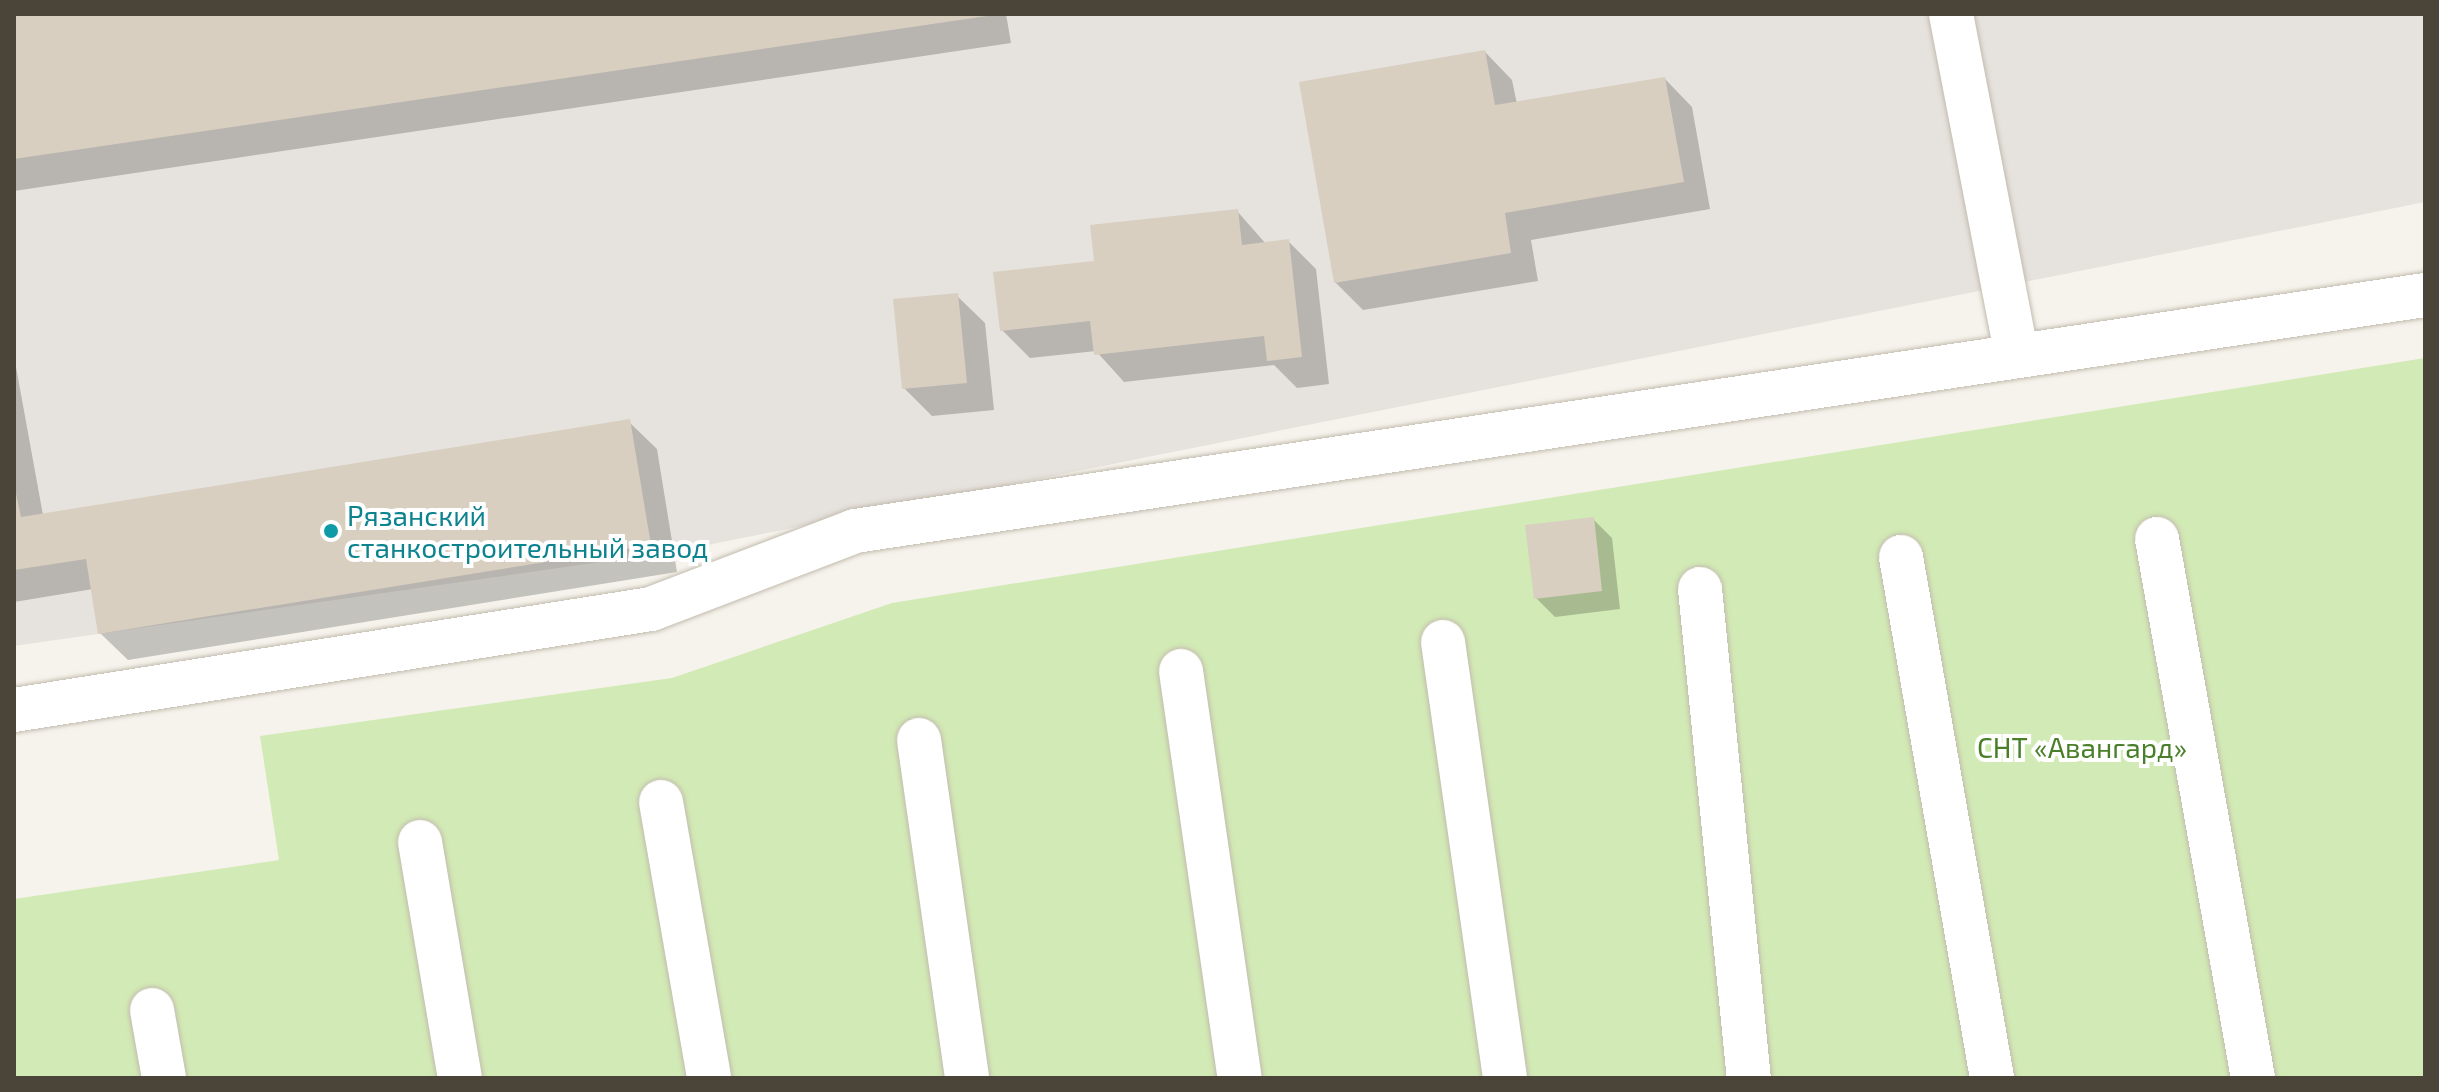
<!DOCTYPE html>
<html>
<head>
<meta charset="utf-8">
<style>
	body { margin:0 }
	#map { position:relative; width:2439px; height:1092px; overflow:hidden; background:#f6f3ec; font-family:"Exo 2",sans-serif }
	div>[style] { position:absolute }
	[style*='--x'] { left:calc(var(--x)*1px); top:calc(var(--y)*1px); width:calc(var(--w)*1px); rotate:calc(var(--a)*1deg) }
	.industrial>* { inset:0; background:#e6e2dd }
	.green>* { inset:0; background:#d2eab5 }
	.shadow>* { inset:0; background:#0003 }
	.building>* { inset:0; background:#d8cfc1 }
	.roads { filter:drop-shadow(0 0 2px #c2bbae) drop-shadow(0 0 2px #c2bbae) }
	.minor>* { height:44px; margin:-22px; padding:0 22px; transform-origin:22px; border-radius:22px; background:#fff }
	.dots>* { width:22px; height:22px; translate:-50% -50%; box-sizing:border-box; border:4px solid #fff; border-radius:50% }
	span { translate:-50% -50%; white-space:nowrap; text-align:center; line-height:1.15; -webkit-text-stroke:8px #fff; paint-order:stroke }
	.culture-label { font-size:28px; color:#0d838f }
	.left { translate:0 -50%; text-align:left }
	.park-label { font-size:28px; color:#4a7f2a }
	.frame { position:absolute; inset:0; border:16px solid #4b4439; pointer-events:none }
</style>
</head>
<body>
<div id="map">
	<div class="industrial">
		<i style="clip-path:polygon(14px 14px,2425px 14px,2425px 202px,677px 551px,14px 646px)"></i>
	</div>
	<div class="green">
		<i style="clip-path:polygon(2425px 358px,2425px 1078px,14px 1078px,14px 899px,279px 860px,260px 736px,672px 678px,892px 603px)"></i>
	</div>
	<div class="shadow">
		<i style="clip-path:polygon(14px 14px,1006px 14px,1011px 43px,14px 191px)"></i>
		<i style="clip-path:polygon(1485px 52px,1512px 80px,1517px 104px,1665px 79px,1692px 107px,1710px 209px,1531px 240px,1538px 281px,1363px 310px,1335px 282px)"></i>
		<i style="clip-path:polygon(1237px 211px,1266px 244px,1288px 241px,1316px 269px,1329px 384px,1297px 388px,1274px 365px,1124px 382px,1096px 351px,1030px 358px,1002px 330px,1096px 262px)"></i>
		<i style="clip-path:polygon(957px 296px,985px 323px,994px 410px,932px 416px,904px 388px)"></i>
		<i style="clip-path:polygon(14px 356px,43px 515px,629px 422px,657px 449px,677px 572px,128px 660px,100px 633px,93px 589px,14px 602px)"></i>
		<i style="clip-path:polygon(1593px 519px,1612px 538px,1620px 609px,1555px 617px,1536px 598px)"></i>
	</div>
	<div class="building">
		<i style="clip-path:polygon(14px 14px,986px 14px,987px 16px,14px 159px)"></i>
		<i style="clip-path:polygon(1485px 50px,1495px 105px,1665px 77px,1684px 182px,1505px 213px,1511px 253px,1334px 283px,1299px 82px)"></i>
		<i style="clip-path:polygon(1238px 209px,1242px 245px,1289px 239px,1302px 357px,1267px 361px,1264px 336px,1094px 355px,1090px 321px,1000px 331px,993px 272px,1094px 261px,1090px 225px)"></i>
		<i style="clip-path:polygon(958px 293px,967px 383px,902px 389px,893px 299px)"></i>
		<i style="clip-path:polygon(630px 419px,651px 545px,98px 634px,86px 559px,14px 570px,14px 484px,21px 517px)"></i>
		<i style="clip-path:polygon(1594px 517px,1602px 591px,1534px 599px,1525px 525px)"></i>
	</div>
	<div class="roads">
		<div class="minor">
			<i style="--x:1951;--y:14;--w:348;--a:79.1"></i>
			<i style="--x:2157;--y:539;--w:547;--a:79.9"></i>
			<i style="--x:1901;--y:557;--w:529;--a:80.09"></i>
			<i style="--x:1700;--y:589;--w:491;--a:84.3"></i>
			<i style="--x:1443;--y:642;--w:440;--a:81.9"></i>
			<i style="--x:1181;--y:671;--w:411;--a:81.8"></i>
			<i style="--x:14;--y:710;--w:645;--a:-9.01"></i>
			<i style="--x:651;--y:609;--w:218;--a:-20.9"></i>
			<i style="--x:855;--y:531;--w:1588;--a:-8.55"></i>
			<i style="--x:919;--y:740;--w:341;--a:81.9"></i>
			<i style="--x:661;--y:802;--w:280;--a:80.1"></i>
			<i style="--x:420;--y:842;--w:239;--a:80.4"></i>
			<i style="--x:152;--y:1010;--w:69;--a:80"></i>
		</div>
	</div>
	<div class="dots">
		<i style="left:331px;top:531px;background:#0f9aa8"></i>
	</div>
	<div class="culture-label">
		<span class="left" style="left:347px;top:531px">Рязанский<br>станкостроительный завод</span>
	</div>
	<div class="park-label">
		<span style="left:2082px;top:747px">СНТ «Авангард»</span>
	</div>
	<div class="frame"></div>
</div>
</body>
</html>
